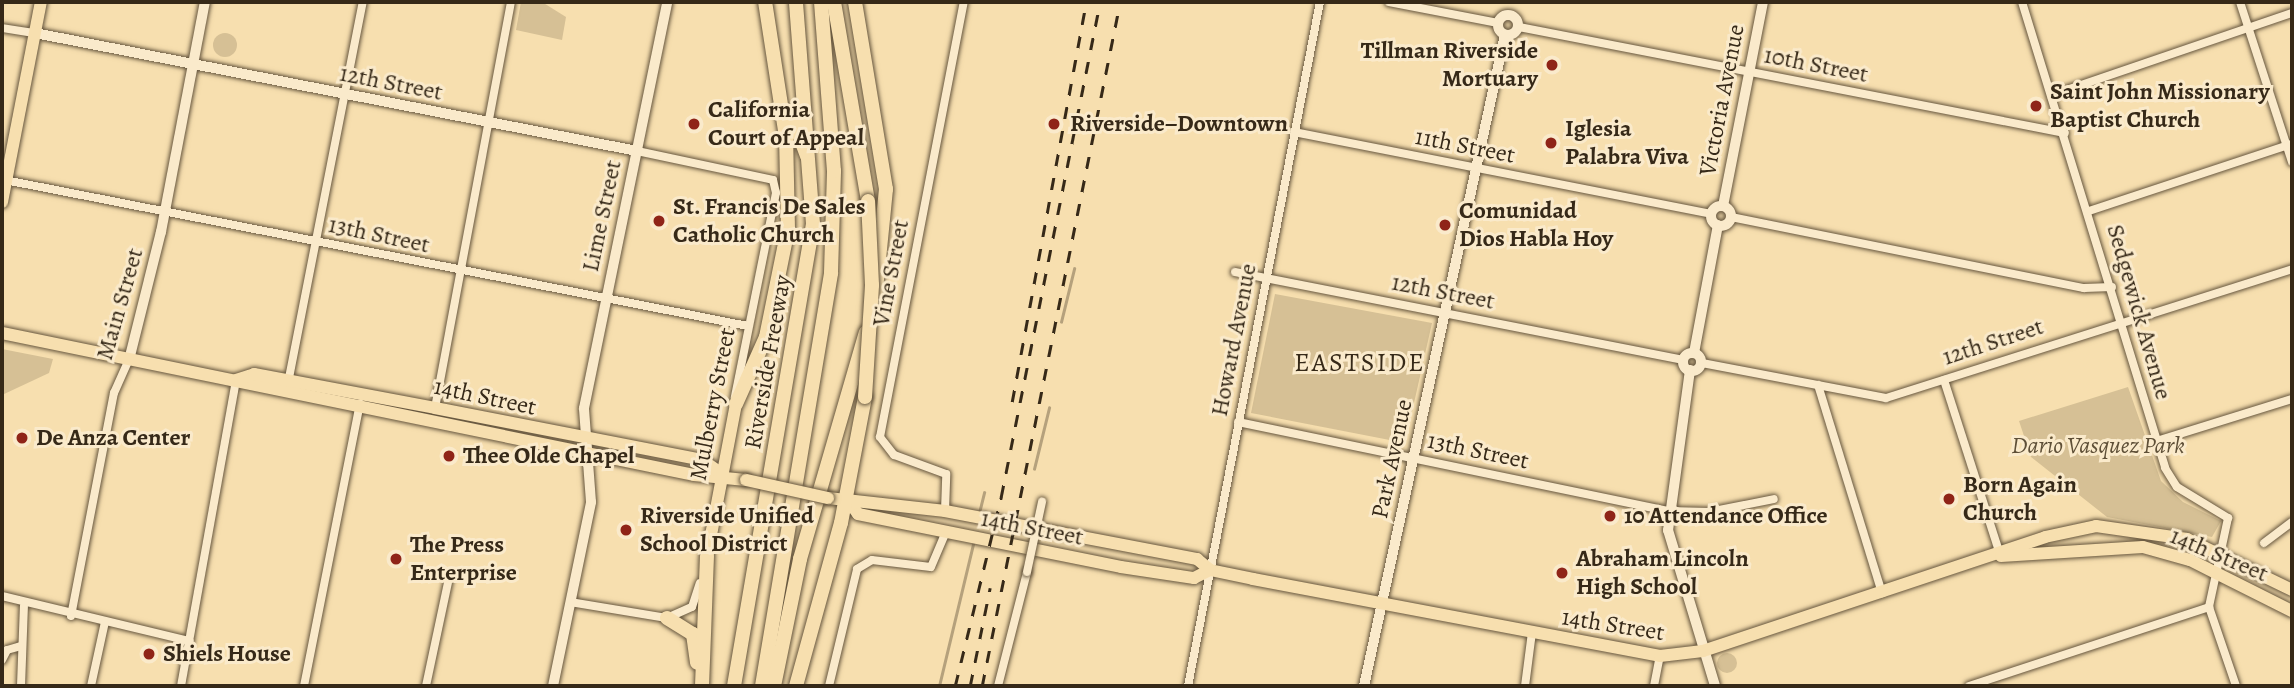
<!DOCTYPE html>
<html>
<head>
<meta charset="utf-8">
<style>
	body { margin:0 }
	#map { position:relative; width:2294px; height:688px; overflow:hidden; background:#f7dfaf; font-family:Alegreya,serif }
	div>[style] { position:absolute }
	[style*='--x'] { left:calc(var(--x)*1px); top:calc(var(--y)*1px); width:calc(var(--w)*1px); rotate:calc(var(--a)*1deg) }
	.green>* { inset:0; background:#d6c095 }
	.round { border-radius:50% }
	.stream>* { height:2.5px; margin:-1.25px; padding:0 1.25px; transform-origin:1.25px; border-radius:1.25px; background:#b5a17c }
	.roads { filter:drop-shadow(0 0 2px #66563e) drop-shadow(0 0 2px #66563e) }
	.minor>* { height:8px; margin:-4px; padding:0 4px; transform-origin:4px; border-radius:4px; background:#faeacb }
	.tertiary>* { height:10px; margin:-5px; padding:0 5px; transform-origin:5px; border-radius:5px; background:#faeacb }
	.tertiary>.ring { margin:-5px; padding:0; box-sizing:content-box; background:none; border:10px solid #faeacb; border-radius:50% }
	.secondary>* { height:10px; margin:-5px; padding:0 5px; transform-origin:5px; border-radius:5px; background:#faeacb }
	.primary>* { height:12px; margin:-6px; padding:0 6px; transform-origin:6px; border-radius:6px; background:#f7dfaf }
	.motorway>* { height:14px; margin:-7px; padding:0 7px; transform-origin:7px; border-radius:7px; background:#f7dfaf }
	.rail>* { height:2.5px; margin-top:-1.25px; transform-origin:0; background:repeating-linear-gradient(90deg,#362918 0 12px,transparent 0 24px) }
	.bridges { filter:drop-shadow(0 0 2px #66563e) drop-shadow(0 0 2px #66563e) }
	.minor-bridge>* { height:8px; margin:-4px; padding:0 4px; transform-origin:4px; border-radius:4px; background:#faeacb }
	.primary-bridge>* { height:12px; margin:-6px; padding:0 6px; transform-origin:6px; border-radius:6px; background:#f7dfaf }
	.motorway-bridge>* { height:14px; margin:-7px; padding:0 7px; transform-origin:7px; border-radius:7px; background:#f7dfaf }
	.dots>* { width:19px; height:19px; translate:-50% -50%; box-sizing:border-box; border:4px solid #faeacb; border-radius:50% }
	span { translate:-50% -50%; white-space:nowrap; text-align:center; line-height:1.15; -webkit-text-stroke:6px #faeacb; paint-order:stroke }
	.poi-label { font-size:24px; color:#362918; font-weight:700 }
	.right { translate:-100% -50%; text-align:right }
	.left { translate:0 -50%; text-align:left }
	.street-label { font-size:24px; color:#362918 }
	.park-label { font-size:24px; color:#5e4f37; font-style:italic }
	.neighbourhood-label { font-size:26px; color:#362918; letter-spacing:2px }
	.frame { position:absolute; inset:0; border:4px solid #362918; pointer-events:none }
</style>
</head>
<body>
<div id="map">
	<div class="green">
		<i style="clip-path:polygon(521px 2px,542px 2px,566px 17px,562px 40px,516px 30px)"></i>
		<i class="round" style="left:213px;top:33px;width:24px;height:24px"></i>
		<i style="clip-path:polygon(1275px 294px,1432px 323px,1405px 443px,1251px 413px)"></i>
		<i style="clip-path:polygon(2px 349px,53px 359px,49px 373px,2px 395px)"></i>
		<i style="clip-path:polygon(2128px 387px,2161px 481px,2183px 502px,2221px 521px,2212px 537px,2107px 517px,2031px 457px,2019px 421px)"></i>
		<i class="round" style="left:1717px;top:653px;width:20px;height:20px"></i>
	</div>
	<div class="stream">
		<i style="--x:1061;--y:322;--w:55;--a:-76.2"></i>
		<i style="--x:1034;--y:469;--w:63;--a:-76.2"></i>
		<i style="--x:979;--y:513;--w:21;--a:-76"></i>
		<i style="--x:939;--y:686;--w:150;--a:-76.5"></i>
	</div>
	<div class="roads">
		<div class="minor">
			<i style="--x:1389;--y:2;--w:111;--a:10.9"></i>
			<i style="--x:2022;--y:2;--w:487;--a:72.9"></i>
			<i style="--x:2165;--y:468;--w:22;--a:58"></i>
			<i style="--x:2177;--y:487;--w:60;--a:31.3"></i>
			<i style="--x:2228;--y:518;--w:91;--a:102.1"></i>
			<i style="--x:2209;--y:607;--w:83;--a:71.1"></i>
			<i style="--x:2240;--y:2;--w:168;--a:72"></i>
			<i style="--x:1519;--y:27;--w:556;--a:10.99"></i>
			<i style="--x:2;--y:28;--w:33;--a:9"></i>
			<i style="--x:2052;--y:95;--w:254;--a:-18.9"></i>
			<i style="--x:1294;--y:132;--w:425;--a:11.1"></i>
			<i style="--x:637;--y:151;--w:139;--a:12"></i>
			<i style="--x:773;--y:180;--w:13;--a:77"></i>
			<i style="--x:776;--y:193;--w:208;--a:101.4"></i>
			<i style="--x:5;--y:180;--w:757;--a:11.12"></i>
			<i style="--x:2089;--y:211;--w:214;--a:-18.3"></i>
			<i style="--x:1731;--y:217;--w:360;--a:11.4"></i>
			<i style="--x:2084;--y:288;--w:28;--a:-2"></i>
			<i style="--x:1235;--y:272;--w:457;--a:11.1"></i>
			<i style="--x:1702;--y:363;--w:187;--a:10.8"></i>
			<i style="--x:1886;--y:398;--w:426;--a:-17.6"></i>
			<i style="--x:1944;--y:380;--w:183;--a:72.2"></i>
			<i style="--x:288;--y:383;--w:388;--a:-78.9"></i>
			<i style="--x:1818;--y:385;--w:218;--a:72.9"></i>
			<i style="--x:435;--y:408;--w:413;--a:-79.4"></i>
			<i style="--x:1238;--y:422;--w:439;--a:11.7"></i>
			<i style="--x:1668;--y:511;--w:41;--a:1.4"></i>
			<i style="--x:1709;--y:512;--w:66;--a:-11.3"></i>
			<i style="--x:2157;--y:441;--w:141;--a:-17.3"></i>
			<i style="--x:945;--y:511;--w:37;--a:-88"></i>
			<i style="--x:946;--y:474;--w:55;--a:-159.9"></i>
			<i style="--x:894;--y:455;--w:23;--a:-128"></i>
			<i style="--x:880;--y:437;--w:443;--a:-79.1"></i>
			<i style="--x:2264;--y:543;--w:35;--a:-37"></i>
			<i style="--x:2;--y:596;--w:193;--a:13.5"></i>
			<i style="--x:570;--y:602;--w:98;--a:9.4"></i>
			<i style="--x:667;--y:618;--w:27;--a:-24"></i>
			<i style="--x:692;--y:607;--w:25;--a:-72"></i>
			<i style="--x:71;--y:616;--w:227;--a:-79.1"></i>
			<i style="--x:114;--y:393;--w:36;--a:-66"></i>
			<i style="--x:2;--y:660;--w:11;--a:-63"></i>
			<i style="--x:7;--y:650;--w:15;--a:-16"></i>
			<i style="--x:21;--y:686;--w:80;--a:-87.9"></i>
			<i style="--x:91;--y:686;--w:66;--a:-77.7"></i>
			<i style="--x:181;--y:686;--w:311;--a:-79.8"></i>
			<i style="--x:304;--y:686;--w:288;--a:-78.8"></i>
			<i style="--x:426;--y:686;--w:110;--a:-78"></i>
			<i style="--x:829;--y:686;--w:120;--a:-76.5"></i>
			<i style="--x:857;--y:569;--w:17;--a:-31"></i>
			<i style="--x:872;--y:560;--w:59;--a:6.8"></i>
			<i style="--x:931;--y:567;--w:36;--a:-67"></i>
			<i style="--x:998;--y:686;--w:118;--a:-75.7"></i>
			<i style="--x:1188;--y:686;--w:697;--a:-79.08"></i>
			<i style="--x:1525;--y:686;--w:54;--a:-82.6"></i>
			<i style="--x:1654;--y:686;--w:31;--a:-79"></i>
			<i style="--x:1969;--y:686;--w:253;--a:-18.2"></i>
		</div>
		<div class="tertiary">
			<i class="ring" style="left:1498px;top:15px;width:10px;height:10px"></i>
			<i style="--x:35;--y:33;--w:613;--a:11.09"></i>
			<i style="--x:1723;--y:206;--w:208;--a:-78.9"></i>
			<i class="ring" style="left:1711px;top:206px;width:10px;height:10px"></i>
			<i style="--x:1694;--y:353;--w:130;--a:-79.4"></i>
			<i class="ring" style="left:1683px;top:353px;width:8px;height:8px"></i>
			<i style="--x:129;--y:360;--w:132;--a:-76"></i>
			<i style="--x:161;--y:232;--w:234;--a:-79.2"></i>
			<i style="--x:1690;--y:370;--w:162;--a:97.8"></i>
			<i style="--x:1668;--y:530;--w:163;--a:73.2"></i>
			<i style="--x:1364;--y:686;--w:666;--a:-77.78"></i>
		</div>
		<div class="secondary">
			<i style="--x:553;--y:686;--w:188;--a:-78.3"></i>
			<i style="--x:591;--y:502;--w:94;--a:-94.3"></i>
			<i style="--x:584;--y:408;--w:414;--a:-78.4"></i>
		</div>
		<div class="primary">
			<i style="--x:2;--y:202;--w:204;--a:-79"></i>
			<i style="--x:2;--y:333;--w:706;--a:11.6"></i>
			<i style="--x:694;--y:475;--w:52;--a:5.5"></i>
			<i style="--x:236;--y:380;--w:19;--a:-18"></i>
			<i style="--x:254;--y:374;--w:184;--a:10.6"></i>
			<i style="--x:435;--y:408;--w:272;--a:11"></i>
			<i style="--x:702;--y:460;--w:24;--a:35"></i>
			<i style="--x:828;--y:498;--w:118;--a:6.3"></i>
			<i style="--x:945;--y:511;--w:257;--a:10.8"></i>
			<i style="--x:1197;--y:559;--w:17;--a:40"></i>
			<i style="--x:1210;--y:570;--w:44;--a:11.8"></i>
			<i style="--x:1253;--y:579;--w:414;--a:10.7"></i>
			<i style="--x:1660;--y:656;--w:43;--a:-6.6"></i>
			<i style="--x:1703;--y:651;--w:360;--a:-18.4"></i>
			<i style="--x:2045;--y:537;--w:52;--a:-12.2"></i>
			<i style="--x:2096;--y:526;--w:92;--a:8.1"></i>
			<i style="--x:2187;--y:539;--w:117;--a:25.9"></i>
			<i style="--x:851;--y:504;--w:12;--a:55"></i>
			<i style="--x:858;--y:514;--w:268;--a:11.4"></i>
			<i style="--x:1121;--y:567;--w:74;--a:8.6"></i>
			<i style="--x:1194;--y:578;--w:18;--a:-27"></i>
			<i style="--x:707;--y:556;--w:155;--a:-79.2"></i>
			<i style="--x:2001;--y:556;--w:142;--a:-3.6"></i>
			<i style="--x:2143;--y:547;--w:49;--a:15.5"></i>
			<i style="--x:2190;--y:560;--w:114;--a:26.6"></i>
		</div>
		<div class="motorway">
			<i style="--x:834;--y:2;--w:202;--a:80.3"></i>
			<i style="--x:855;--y:2;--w:190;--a:80.6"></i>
			<i style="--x:886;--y:189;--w:122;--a:95.7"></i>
			<i style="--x:791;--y:113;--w:46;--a:69.6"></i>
			<i style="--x:736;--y:404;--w:73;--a:-65.9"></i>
			<i style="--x:766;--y:337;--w:110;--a:-78.5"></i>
			<i style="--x:788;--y:229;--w:92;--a:-91.2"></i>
			<i style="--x:786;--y:137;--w:137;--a:-98.8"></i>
			<i style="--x:667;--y:618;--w:31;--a:32"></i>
			<i style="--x:693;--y:634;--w:29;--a:82"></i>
			<i style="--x:702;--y:686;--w:130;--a:-87.8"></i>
			<i style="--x:734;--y:686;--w:469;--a:-80.3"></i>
			<i style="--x:813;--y:224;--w:223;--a:-94.4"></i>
			<i style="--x:762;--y:686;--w:419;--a:-80.5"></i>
			<i style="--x:831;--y:273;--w:102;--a:-88.3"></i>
			<i style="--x:834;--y:171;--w:169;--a:-94.4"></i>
			<i style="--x:774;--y:686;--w:130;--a:-78.4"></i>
			<i style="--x:800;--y:559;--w:236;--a:-73.8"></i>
			<i style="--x:796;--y:686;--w:169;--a:-74.6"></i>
			<i style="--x:841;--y:523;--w:128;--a:-79.2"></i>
		</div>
	</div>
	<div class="rail">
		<i style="--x:1012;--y:402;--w:407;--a:-79.5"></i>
		<i style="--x:955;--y:686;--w:195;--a:-76.3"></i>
		<i style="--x:1001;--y:497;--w:505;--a:-78.69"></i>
		<i style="--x:970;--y:686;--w:100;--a:-78.5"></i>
		<i style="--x:982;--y:686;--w:698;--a:-78.59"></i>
	</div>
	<div class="bridges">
		<div class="minor-bridge">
			<i style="--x:1027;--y:572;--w:72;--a:-77.9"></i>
		</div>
		<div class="primary-bridge">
			<i style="--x:746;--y:480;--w:84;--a:12.4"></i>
		</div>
		<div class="motorway-bridge">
			<i style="--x:865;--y:397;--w:112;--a:-86.4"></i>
			<i style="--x:872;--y:285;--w:84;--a:-92.7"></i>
		</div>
	</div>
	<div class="dots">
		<i style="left:1552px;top:65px;background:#8f2418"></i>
		<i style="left:2036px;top:106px;background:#8f2418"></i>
		<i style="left:694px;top:124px;background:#8f2418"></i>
		<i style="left:1054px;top:124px;background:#8f2418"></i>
		<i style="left:1551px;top:143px;background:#8f2418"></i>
		<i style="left:659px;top:221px;background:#8f2418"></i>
		<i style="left:1445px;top:225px;background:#8f2418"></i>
		<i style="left:22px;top:438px;background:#8f2418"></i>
		<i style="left:449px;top:456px;background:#8f2418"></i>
		<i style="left:1949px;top:499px;background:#8f2418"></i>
		<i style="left:1610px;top:516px;background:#8f2418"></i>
		<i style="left:626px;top:530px;background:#8f2418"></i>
		<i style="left:396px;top:559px;background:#8f2418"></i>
		<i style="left:1562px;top:573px;background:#8f2418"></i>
		<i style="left:149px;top:654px;background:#8f2418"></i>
	</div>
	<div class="poi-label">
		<span class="right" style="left:1538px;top:65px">Tillman Riverside<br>Mortuary</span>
		<span class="left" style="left:2050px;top:106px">Saint John Missionary<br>Baptist Church</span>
		<span class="left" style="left:708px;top:124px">California<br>Court of Appeal</span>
		<span class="left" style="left:1070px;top:124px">Riverside–Downtown</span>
		<span class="left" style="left:1565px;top:143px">Iglesia<br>Palabra Viva</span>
		<span class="left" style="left:673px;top:221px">St. Francis De Sales<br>Catholic Church</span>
		<span class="left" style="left:1459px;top:225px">Comunidad<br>Dios Habla Hoy</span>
		<span class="left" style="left:36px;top:438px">De Anza Center</span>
		<span class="left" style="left:463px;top:456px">Thee Olde Chapel</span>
		<span class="left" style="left:1963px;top:499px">Born Again<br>Church</span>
		<span class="left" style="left:640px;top:530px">Riverside Unified<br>School District</span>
		<span class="left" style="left:1624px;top:516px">10 Attendance Office</span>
		<span class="left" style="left:410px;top:559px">The Press<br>Enterprise</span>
		<span class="left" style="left:1576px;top:573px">Abraham Lincoln<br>High School</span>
		<span class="left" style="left:163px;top:654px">Shiels House</span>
	</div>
	<div class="street-label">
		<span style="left:1816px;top:65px;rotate:11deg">10th Street</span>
		<span style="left:391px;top:83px;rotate:11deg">12th Street</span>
		<span style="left:1722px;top:100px;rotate:-79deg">Victoria Avenue</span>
		<span style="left:1465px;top:146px;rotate:11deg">11th Street</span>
		<span style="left:602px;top:216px;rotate:-78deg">Lime Street</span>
		<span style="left:379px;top:235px;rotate:12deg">13th Street</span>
		<span style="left:891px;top:273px;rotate:-79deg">Vine Street</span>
		<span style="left:1443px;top:292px;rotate:11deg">12th Street</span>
		<span style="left:120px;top:304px;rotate:-74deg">Main Street</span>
		<span style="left:2139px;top:312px;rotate:74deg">Sedgewick Avenue</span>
		<span style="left:1234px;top:340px;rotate:-79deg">Howard Avenue</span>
		<span style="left:1993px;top:342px;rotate:-18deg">12th Street</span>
		<span style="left:768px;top:362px;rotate:-80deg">Riverside Freeway</span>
		<span style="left:485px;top:397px;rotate:12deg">14th Street</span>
		<span style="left:713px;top:404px;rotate:-79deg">Mulberry Street</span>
		<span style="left:1478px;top:451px;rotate:12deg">13th Street</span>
		<span style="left:1392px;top:459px;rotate:-78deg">Park Avenue</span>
		<span style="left:1032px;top:528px;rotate:11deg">14th Street</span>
		<span style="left:2219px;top:555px;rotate:23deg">14th Street</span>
		<span style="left:1613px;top:625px;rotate:9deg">14th Street</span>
	</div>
	<div class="park-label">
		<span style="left:2098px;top:446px">Dario Vasquez Park</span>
	</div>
	<div class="neighbourhood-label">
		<span style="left:1360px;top:363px">EASTSIDE</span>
	</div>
	<div class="frame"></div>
</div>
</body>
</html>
